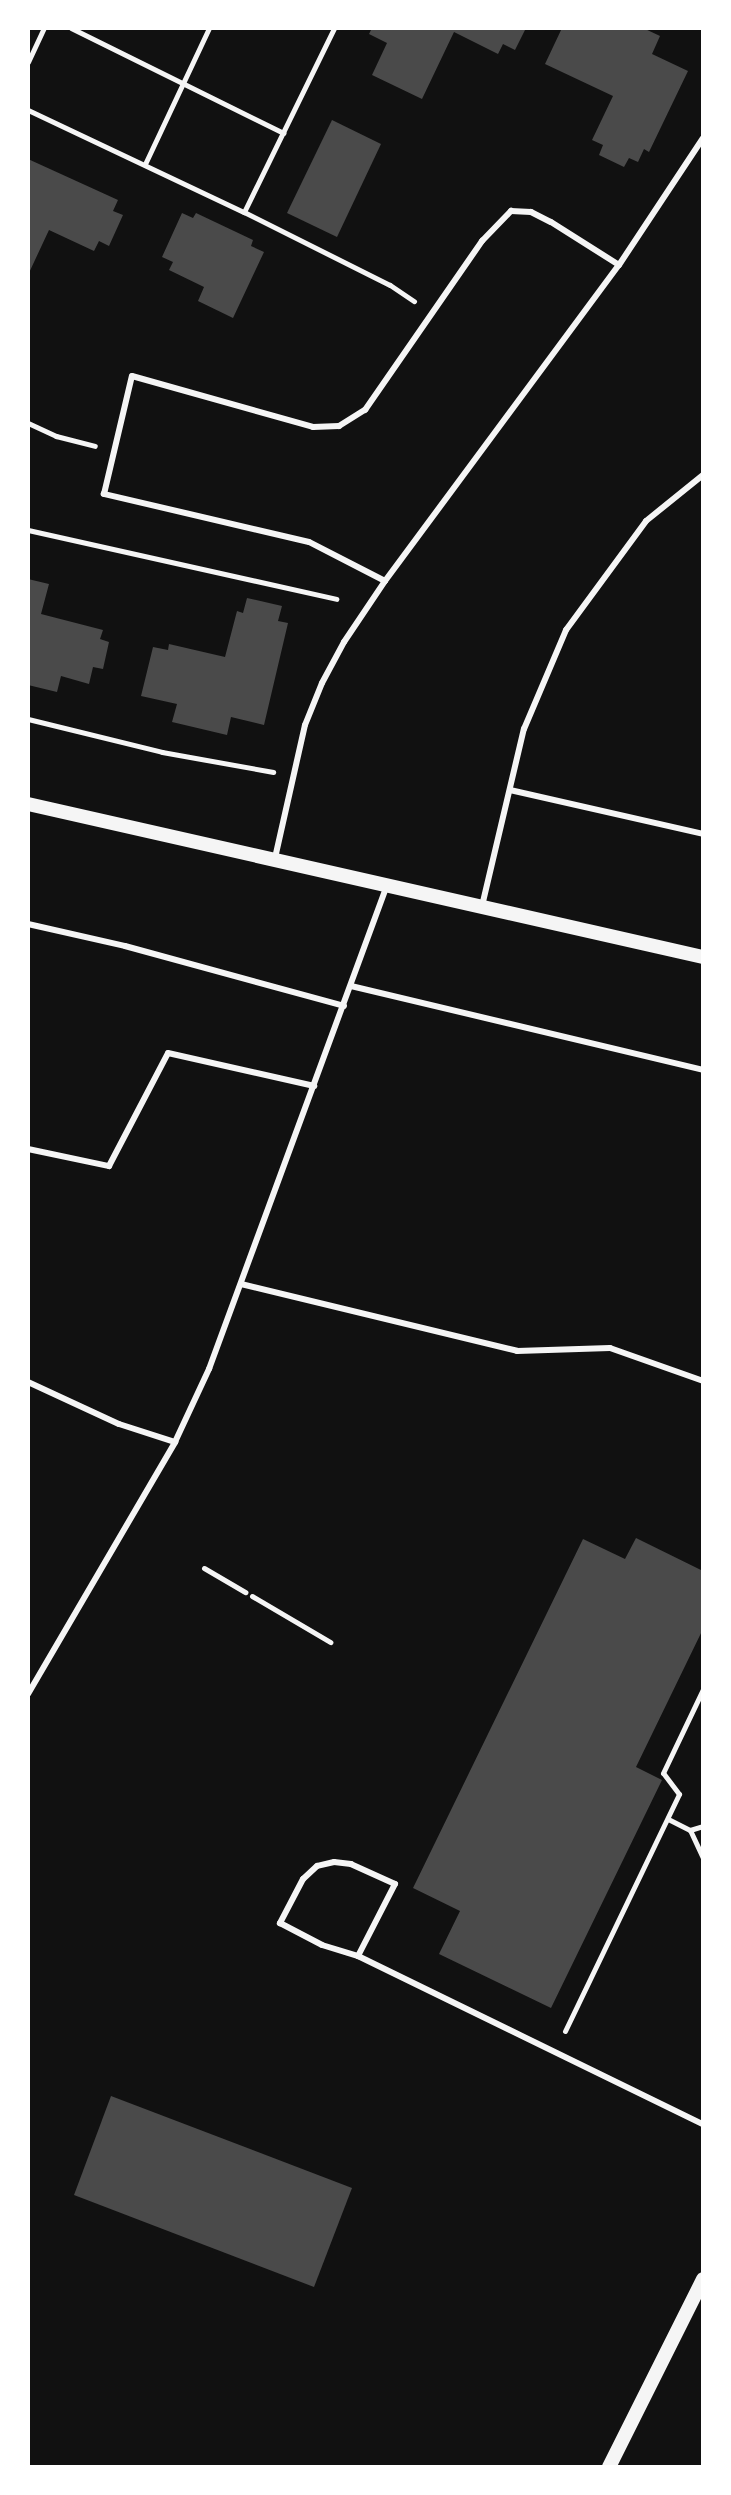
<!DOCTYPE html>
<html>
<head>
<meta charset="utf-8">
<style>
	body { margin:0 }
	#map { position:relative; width:731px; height:2495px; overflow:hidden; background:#111; font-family:"Open Sans",sans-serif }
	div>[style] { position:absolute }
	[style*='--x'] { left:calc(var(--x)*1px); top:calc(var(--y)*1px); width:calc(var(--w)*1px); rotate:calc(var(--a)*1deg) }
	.building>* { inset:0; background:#4a4a4a }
	.path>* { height:5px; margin:-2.5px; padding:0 2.5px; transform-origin:2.5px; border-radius:2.5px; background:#f5f5f5 }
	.service>* { height:6px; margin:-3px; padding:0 3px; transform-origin:3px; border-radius:3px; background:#f5f5f5 }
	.tertiary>* { height:14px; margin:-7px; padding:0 7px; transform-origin:7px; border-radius:7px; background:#f5f5f5 }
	span { translate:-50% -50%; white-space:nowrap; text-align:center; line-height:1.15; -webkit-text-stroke:6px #fff; paint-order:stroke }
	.frame { position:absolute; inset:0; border:30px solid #fff; pointer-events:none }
</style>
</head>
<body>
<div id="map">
	<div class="building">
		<i style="clip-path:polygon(372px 28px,526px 28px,515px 50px,503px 44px,498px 54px,454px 32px,422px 99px,372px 75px,387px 43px,369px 34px)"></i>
		<i style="clip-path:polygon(562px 28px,643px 28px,660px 36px,652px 54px,688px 71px,649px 152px,644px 149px,638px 162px,629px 158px,624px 167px,599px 155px,603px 145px,592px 140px,613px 96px,545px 64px)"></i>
		<i style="clip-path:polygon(332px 120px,381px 144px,337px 237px,287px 213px)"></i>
		<i style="clip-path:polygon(28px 159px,118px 200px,113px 211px,123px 215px,109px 246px,99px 241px,94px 251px,49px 230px,28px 275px)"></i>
		<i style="clip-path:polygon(182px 213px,193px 218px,196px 213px,253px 240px,251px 246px,264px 252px,233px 318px,198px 301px,204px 287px,169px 270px,173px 262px,162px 257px)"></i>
		<i style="clip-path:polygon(28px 579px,49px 584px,41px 614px,103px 630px,100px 639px,109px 642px,103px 669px,93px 667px,89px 684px,61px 676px,57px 692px,28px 685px)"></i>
		<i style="clip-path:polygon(247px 598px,282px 606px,278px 621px,288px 623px,264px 725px,231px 717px,227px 735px,172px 722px,177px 704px,141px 696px,153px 647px,168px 650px,169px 644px,225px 657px,237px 611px,243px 613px)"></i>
		<i style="clip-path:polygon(636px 1538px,703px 1571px,703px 1629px,636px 1767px,662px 1780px,551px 2008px,439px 1954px,460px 1911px,413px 1888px,583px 1539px,625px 1559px)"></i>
		<i style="clip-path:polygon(111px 2096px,352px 2188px,314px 2287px,74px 2195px)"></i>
	</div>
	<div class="path">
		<i style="--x:71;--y:28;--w:237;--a:26.3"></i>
		<i style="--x:28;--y:62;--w:38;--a:-65"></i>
		<i style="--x:28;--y:110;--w:239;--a:25.3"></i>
		<i style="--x:244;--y:212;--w:163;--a:26.6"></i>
		<i style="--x:390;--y:285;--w:29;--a:34"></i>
		<i style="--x:145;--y:164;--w:150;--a:-64.8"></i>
		<i style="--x:244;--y:212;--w:205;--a:-63.9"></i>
		<i style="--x:28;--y:423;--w:31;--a:25"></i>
		<i style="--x:56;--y:436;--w:40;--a:14.4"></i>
		<i style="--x:28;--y:530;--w:316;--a:12.6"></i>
		<i style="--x:28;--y:719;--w:138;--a:13.8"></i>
		<i style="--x:162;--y:752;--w:113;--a:10.2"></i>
		<i style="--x:204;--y:1568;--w:48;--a:30.3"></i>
		<i style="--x:252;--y:1596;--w:91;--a:30.5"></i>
		<i style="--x:668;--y:1819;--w:25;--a:27"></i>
		<i style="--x:690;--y:1830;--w:31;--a:65"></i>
		<i style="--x:690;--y:1830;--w:14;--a:-17"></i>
		<i style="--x:565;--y:2031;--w:263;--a:-64.3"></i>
		<i style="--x:679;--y:1794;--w:26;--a:-127"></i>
		<i style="--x:663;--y:1773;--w:93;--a:-64.5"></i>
	</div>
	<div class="service">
		<i style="--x:385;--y:581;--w:85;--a:-152.8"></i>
		<i style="--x:309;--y:542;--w:211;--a:-166.8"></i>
		<i style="--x:104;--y:494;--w:121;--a:-76.7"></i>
		<i style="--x:132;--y:376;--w:188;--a:15.7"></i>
		<i style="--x:313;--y:427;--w:26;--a:-2"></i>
		<i style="--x:339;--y:426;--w:31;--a:-32"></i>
		<i style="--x:365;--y:410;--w:206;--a:-55.3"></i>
		<i style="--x:482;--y:241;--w:42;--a:-46"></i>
		<i style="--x:511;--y:211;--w:20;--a:3"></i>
		<i style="--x:531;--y:212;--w:22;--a:27"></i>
		<i style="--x:551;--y:222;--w:80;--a:32.3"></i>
		<i style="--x:510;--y:790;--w:198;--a:12.8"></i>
		<i style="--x:275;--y:858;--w:136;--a:-77.3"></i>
		<i style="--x:305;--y:725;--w:45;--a:-68"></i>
		<i style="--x:322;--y:683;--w:47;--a:-61.8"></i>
		<i style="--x:344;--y:642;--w:73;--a:-56.1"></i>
		<i style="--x:385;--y:581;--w:393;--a:-53.5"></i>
		<i style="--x:619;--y:265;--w:152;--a:-56.5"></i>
		<i style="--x:482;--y:906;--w:182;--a:-76.7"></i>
		<i style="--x:524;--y:729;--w:108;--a:-67"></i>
		<i style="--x:566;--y:630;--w:135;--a:-53.7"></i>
		<i style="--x:646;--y:521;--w:73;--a:-38.9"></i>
		<i style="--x:28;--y:924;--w:99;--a:12.8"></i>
		<i style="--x:125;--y:946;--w:227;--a:15.3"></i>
		<i style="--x:351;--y:986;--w:362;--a:13.4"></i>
		<i style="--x:28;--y:1149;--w:83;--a:11.9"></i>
		<i style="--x:109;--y:1166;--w:127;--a:-62.4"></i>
		<i style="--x:168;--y:1053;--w:150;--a:12.7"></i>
		<i style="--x:241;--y:1284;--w:284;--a:13.6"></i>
		<i style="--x:517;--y:1351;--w:93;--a:-1.8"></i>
		<i style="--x:610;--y:1348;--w:99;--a:19.5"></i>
		<i style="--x:28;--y:1382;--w:100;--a:24.8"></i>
		<i style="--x:119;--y:1424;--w:59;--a:17.8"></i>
		<i style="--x:28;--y:1694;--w:292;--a:-59.7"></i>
		<i style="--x:175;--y:1442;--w:81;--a:-65"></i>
		<i style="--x:209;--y:1369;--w:513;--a:-69.8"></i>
		<i style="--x:358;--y:1956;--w:81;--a:-62.8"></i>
		<i style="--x:395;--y:1884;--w:48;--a:-155.6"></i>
		<i style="--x:351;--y:1864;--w:17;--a:-173"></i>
		<i style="--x:334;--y:1862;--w:17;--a:167"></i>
		<i style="--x:317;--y:1866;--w:19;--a:137"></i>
		<i style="--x:303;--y:1879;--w:50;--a:117.6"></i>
		<i style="--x:280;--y:1923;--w:47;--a:27.6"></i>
		<i style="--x:322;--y:1945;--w:38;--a:17"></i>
		<i style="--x:358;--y:1956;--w:384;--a:26"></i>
	</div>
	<div class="tertiary">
		<i style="--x:28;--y:804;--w:692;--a:12.77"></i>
		<i style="--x:609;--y:2467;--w:210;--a:-63.4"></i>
	</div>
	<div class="frame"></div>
</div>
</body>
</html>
